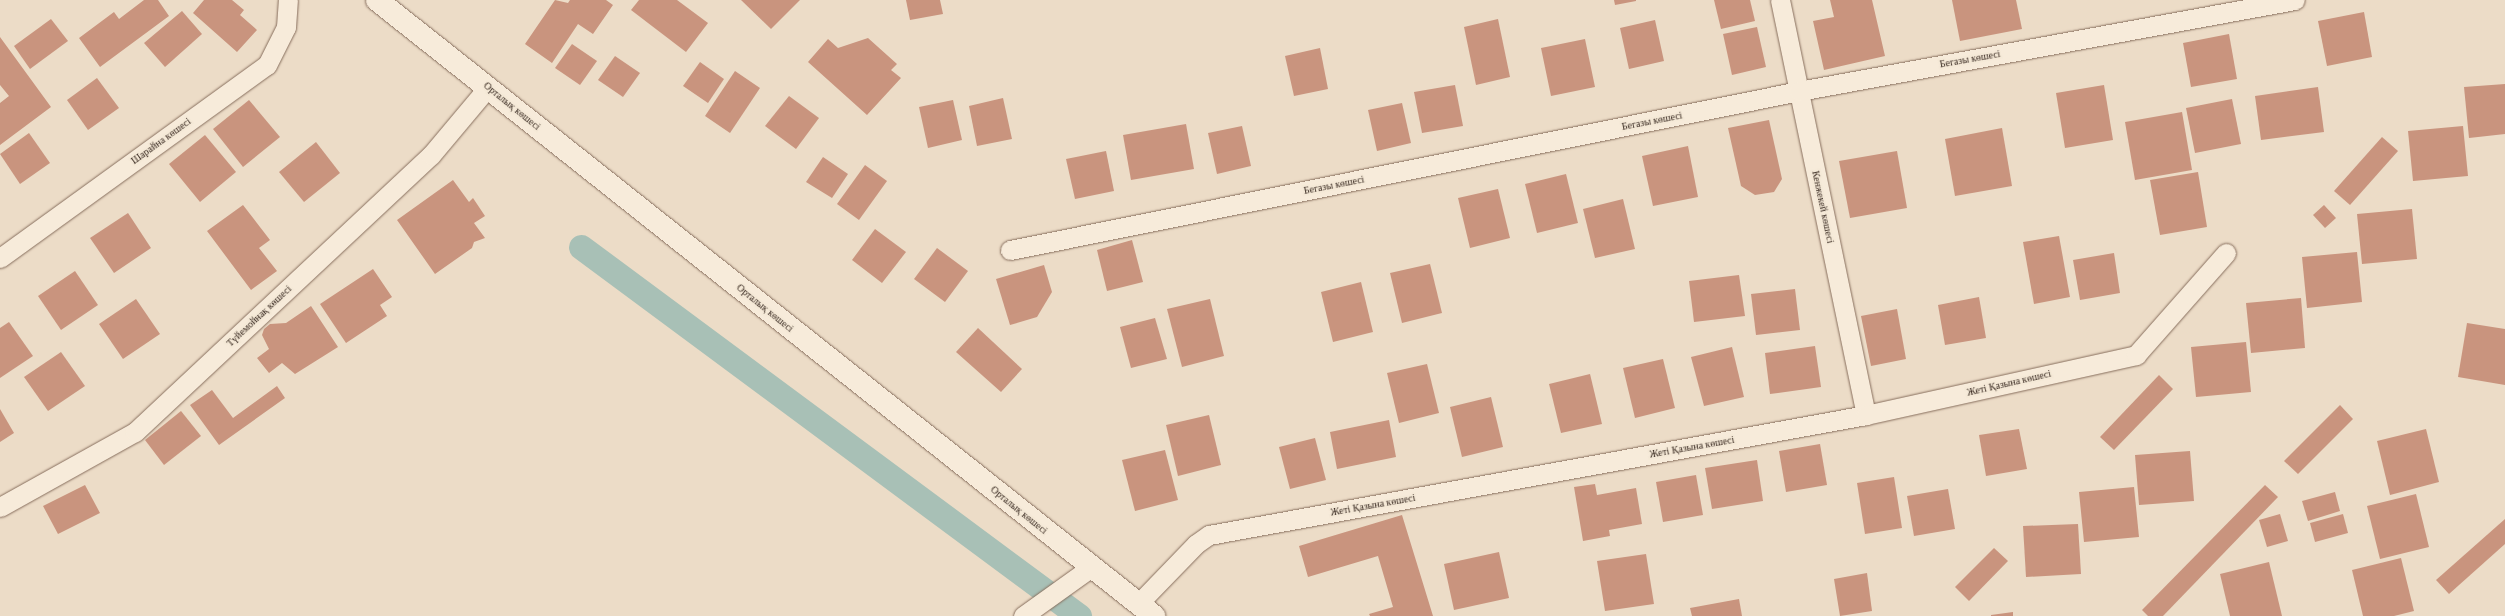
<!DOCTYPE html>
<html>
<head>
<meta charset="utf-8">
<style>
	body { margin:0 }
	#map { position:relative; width:2505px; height:616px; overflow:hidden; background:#ecdcc7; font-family:Georgia,serif }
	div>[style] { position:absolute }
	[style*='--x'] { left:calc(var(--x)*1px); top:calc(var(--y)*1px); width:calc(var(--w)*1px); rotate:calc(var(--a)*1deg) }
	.canal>* { height:25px; margin:-12.5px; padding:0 12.5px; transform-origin:12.5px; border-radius:12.5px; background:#a8c0b6 }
	.building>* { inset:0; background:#c9947e }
	.roads { filter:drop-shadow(0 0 1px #876e5d) drop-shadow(0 0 1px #876e5d) }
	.minor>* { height:19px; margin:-9.5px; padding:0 9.5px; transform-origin:9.5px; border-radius:9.5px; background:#f7ebda }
	.secondary>* { height:22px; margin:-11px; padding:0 11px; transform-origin:11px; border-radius:11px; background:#f7ebda }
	span { translate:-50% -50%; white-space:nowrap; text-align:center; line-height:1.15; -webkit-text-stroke:3.5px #f4e8d6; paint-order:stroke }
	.street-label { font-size:10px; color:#382920 }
</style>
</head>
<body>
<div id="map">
	<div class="canal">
		<i style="--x:581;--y:247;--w:620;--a:36.54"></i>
	</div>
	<div class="building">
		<i style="clip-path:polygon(144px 0,158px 0,169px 16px,100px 67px,79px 38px,114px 12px,119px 19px)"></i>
		<i style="clip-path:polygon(204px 0,232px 0,244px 10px,240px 15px,257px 30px,237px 52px,193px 13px)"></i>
		<i style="clip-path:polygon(555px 0,568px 3px,570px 0,606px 0,613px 5px,593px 34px,578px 24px,552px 63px,525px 44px)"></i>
		<i style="clip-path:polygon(639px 0,677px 0,708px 23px,686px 52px,631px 10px)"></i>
		<i style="clip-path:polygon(741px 0,800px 0,771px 29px)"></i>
		<i style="clip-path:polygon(906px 0,940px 0,943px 14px,910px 20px)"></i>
		<i style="clip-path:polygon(1614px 0,1636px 0,1636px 1px,1615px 5px)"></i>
		<i style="clip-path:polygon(1714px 0,1750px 0,1755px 21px,1721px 29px)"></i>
		<i style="clip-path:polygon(1830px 0,1872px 0,1885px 56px,1824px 70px,1813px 21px,1834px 17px)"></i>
		<i style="clip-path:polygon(1952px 0,2016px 0,2022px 29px,1960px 41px)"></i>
		<i style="clip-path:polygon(182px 11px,202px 34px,165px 67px,144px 43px)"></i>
		<i style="clip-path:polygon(2364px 12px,2372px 57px,2327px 66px,2318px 21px)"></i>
		<i style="clip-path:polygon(51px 19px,68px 41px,30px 69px,14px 46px)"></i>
		<i style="clip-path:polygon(1498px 19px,1510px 77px,1476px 85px,1464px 27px)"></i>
		<i style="clip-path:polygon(1655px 20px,1664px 61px,1629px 69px,1620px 28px)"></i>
		<i style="clip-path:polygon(1757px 27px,1766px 67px,1732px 75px,1723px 34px)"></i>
		<i style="clip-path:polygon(2229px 34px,2237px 79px,2191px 87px,2183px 43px)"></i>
		<i style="clip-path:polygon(0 37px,51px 107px,0 145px,0 103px,9px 96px,0 85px)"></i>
		<i style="clip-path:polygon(868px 38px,897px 64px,891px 70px,901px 78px,867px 115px,808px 62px,828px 39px,838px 48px)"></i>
		<i style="clip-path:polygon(1585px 39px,1595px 87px,1551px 96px,1541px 48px)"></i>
		<i style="clip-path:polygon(572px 44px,597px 61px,580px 85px,555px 68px)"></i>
		<i style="clip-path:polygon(1320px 48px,1328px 89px,1294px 96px,1285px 56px)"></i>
		<i style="clip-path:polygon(615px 56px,640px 73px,623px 97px,598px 80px)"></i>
		<i style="clip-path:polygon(700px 62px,724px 79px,708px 103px,683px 86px)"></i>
		<i style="clip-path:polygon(735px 71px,760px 88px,730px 133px,705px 116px)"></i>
		<i style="clip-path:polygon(97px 78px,119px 108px,88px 130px,67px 100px)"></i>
		<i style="clip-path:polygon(2505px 84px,2505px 134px,2469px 138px,2464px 87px)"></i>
		<i style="clip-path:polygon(1455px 85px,1463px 126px,1422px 133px,1414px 92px)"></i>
		<i style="clip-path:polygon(2104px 85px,2113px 140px,2065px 148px,2056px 93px)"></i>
		<i style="clip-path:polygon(2318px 87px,2324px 132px,2261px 140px,2255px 96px)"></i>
		<i style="clip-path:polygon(789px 96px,819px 118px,796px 149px,765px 126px)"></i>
		<i style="clip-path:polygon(1003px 98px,1012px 139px,977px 146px,969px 106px)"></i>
		<i style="clip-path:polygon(2232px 99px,2241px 144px,2195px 153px,2186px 108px)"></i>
		<i style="clip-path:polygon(249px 100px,280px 137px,243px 167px,213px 129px)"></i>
		<i style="clip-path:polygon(953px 100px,962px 140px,928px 148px,919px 107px)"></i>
		<i style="clip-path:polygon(1402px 103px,1411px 143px,1377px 151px,1368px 110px)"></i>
		<i style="clip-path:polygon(2182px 112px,2192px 170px,2135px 180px,2125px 122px)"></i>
		<i style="clip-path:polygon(1769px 120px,1782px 179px,1774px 192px,1755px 195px,1741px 186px,1728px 128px)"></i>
		<i style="clip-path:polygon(1186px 124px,1194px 169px,1131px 180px,1123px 135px)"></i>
		<i style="clip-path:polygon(1242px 126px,1251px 166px,1217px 174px,1208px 133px)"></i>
		<i style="clip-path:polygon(2463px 126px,2468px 176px,2413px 181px,2408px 131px)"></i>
		<i style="clip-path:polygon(2002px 128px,2012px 186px,1955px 196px,1945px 139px)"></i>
		<i style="clip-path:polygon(29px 133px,50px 163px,20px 184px,0 154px)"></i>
		<i style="clip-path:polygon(205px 135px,236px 172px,200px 202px,169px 164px)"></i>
		<i style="clip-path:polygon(2382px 137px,2398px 151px,2350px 205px,2334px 191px)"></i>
		<i style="clip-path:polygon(316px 142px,340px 173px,304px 202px,279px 172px)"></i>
		<i style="clip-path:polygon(1688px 146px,1698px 197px,1653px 206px,1642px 156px)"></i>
		<i style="clip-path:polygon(1106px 151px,1114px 191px,1075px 199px,1066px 159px)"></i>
		<i style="clip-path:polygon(1897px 151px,1907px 208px,1850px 218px,1839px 161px)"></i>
		<i style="clip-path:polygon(823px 157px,848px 174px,832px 198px,806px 182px)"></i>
		<i style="clip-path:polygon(865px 165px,887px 181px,859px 220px,837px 204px)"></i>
		<i style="clip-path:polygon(2198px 172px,2207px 227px,2160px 235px,2150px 180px)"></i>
		<i style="clip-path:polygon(1566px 174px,1578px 223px,1537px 233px,1525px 184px)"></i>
		<i style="clip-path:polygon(453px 180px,469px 202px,473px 198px,485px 216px,474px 223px,485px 238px,474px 242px,472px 248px,435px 274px,397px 220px)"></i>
		<i style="clip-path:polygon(1498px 189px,1510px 238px,1470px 248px,1458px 198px)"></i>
		<i style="clip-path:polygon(1623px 199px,1635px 249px,1595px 258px,1583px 209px)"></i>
		<i style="clip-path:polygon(243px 205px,270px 240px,259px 248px,277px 271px,251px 290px,207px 231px)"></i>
		<i style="clip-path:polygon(2324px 205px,2336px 218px,2325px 228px,2313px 215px)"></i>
		<i style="clip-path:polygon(2412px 209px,2417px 259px,2362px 264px,2357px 214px)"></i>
		<i style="clip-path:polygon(128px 213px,151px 248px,114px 273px,90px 238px)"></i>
		<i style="clip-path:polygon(875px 229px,906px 252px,882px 283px,852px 260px)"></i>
		<i style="clip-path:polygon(2059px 236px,2070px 297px,2034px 304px,2023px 242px)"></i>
		<i style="clip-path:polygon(1132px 240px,1143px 282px,1107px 291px,1097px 250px)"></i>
		<i style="clip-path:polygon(937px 248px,968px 271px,945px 302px,914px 279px)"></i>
		<i style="clip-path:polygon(2357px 252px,2362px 302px,2307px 308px,2302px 257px)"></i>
		<i style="clip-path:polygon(2114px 253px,2120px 293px,2080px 300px,2073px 260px)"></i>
		<i style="clip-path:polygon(1430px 264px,1442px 313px,1402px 323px,1390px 273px)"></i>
		<i style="clip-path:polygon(1044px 265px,1052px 292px,1037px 317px,1010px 325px,996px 279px)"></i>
		<i style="clip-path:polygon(373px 269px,392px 297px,380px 305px,387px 316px,346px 343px,320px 304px)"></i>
		<i style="clip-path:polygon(75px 271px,98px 305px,61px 330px,38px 296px)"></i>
		<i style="clip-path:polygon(1739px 275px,1745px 316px,1694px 322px,1689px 281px)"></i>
		<i style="clip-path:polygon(1361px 282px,1373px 332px,1333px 342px,1321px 292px)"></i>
		<i style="clip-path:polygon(1795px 289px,1800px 330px,1756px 335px,1751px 294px)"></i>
		<i style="clip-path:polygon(1979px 297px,1986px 338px,1945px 345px,1938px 305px)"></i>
		<i style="clip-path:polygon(2301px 298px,2305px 348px,2251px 353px,2246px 303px)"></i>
		<i style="clip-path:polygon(136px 299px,160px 334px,123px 359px,99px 324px)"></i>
		<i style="clip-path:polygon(1210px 299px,1224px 356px,1182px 367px,1167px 309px)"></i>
		<i style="clip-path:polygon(311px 306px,338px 347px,295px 374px,282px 363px,269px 373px,257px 358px,269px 349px,262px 335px,264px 329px,270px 324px,286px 323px)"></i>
		<i style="clip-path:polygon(1897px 309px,1906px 359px,1871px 366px,1861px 316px)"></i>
		<i style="clip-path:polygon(1155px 318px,1167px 359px,1131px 368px,1120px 327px)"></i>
		<i style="clip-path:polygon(9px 322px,33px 356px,0 378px,0 328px)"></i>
		<i style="clip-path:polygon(2467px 323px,2505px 329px,2505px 385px,2458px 377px)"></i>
		<i style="clip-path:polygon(978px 328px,1022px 369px,1001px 392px,956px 352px)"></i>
		<i style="clip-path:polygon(2246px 342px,2251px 392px,2196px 397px,2191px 347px)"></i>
		<i style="clip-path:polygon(1815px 346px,1821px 387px,1770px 394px,1765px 353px)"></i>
		<i style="clip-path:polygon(1732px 347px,1744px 397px,1704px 406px,1691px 357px)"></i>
		<i style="clip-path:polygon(61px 352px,85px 386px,48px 411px,24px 377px)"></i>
		<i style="clip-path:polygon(1663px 359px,1675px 408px,1635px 418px,1623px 368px)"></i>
		<i style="clip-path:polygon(1427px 364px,1439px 413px,1399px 423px,1387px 373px)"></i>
		<i style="clip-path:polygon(1590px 374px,1602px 424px,1561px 433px,1549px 384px)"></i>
		<i style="clip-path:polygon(2159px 375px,2173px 389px,2114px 450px,2100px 437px)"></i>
		<i style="clip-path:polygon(277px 386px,285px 398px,219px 445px,190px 405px,212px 390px,233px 418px)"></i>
		<i style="clip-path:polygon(1491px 397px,1503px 447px,1462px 457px,1450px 407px)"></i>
		<i style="clip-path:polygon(2340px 405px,2353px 419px,2298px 474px,2284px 461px)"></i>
		<i style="clip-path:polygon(0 409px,14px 433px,0 442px)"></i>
		<i style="clip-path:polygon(181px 411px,201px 436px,164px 465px,145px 440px)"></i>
		<i style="clip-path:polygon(1209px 415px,1221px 465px,1178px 476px,1166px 425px)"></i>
		<i style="clip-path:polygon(1389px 420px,1396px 457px,1337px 469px,1330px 432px)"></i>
		<i style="clip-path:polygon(2019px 429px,2027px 469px,1986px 476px,1979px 435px)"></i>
		<i style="clip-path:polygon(2426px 429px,2439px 482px,2390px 495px,2377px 441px)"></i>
		<i style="clip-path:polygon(1315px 438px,1326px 480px,1290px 489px,1279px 447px)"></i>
		<i style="clip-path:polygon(1820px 444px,1827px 485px,1786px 492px,1779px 451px)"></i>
		<i style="clip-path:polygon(1165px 450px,1178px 500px,1135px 511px,1122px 460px)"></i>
		<i style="clip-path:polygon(2190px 451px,2194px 501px,2139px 505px,2135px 455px)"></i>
		<i style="clip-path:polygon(1757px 460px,1763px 501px,1712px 509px,1705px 468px)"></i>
		<i style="clip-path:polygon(1696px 475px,1703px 515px,1663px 522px,1656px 482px)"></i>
		<i style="clip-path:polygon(1894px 477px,1902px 528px,1865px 534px,1857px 483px)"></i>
		<i style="clip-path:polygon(1595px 484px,1597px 495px,1636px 488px,1642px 524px,1609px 530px,1610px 536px,1583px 541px,1574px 487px)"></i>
		<i style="clip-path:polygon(85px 485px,100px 513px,58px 534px,43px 506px)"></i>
		<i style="clip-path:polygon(2265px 485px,2278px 497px,2163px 616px,2148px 616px,2142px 610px)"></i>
		<i style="clip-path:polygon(2134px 487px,2139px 537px,2084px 542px,2079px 492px)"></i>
		<i style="clip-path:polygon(1948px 489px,1955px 529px,1914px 536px,1907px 496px)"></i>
		<i style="clip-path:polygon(2335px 492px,2340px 511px,2308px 521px,2302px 501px)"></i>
		<i style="clip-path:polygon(2416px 494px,2429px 547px,2380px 559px,2367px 506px)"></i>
		<i style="clip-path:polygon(2280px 514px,2288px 541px,2267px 547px,2259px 520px)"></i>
		<i style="clip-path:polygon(2343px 514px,2348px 533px,2315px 542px,2310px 523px)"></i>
		<i style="clip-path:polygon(1402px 515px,1433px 616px,1370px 616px,1369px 614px,1393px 607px,1378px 556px,1308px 577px,1299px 546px)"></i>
		<i style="clip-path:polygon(2505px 519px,2505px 544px,2449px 594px,2436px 580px)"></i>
		<i style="clip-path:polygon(2078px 524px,2081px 574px,2026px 577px,2023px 526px)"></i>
		<i style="clip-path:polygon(1994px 548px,2008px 561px,1969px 601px,1955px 587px)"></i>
		<i style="clip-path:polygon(1499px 552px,1509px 598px,1454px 610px,1444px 564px)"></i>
		<i style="clip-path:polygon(1646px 554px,1654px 604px,1605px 611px,1597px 561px)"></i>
		<i style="clip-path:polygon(2401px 558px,2414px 611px,2394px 616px,2363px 616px,2352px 570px)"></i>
		<i style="clip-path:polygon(2269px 562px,2282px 616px,2230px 616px,2220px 574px)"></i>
		<i style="clip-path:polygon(1867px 573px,1872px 611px,1840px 616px,1834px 579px)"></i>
		<i style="clip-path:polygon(1739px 599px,1742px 616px,1692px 616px,1690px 608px)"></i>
		<i style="clip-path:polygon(2013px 612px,2013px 616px,1991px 616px,1991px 615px)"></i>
	</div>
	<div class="roads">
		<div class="minor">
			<i style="--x:1780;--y:0;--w:424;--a:78.3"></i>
			<i style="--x:1010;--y:250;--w:805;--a:-11.39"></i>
			<i style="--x:1799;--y:91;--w:504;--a:-10.4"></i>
			<i style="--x:0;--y:258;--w:329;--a:-35.9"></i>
			<i style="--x:267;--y:65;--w:42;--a:-63.4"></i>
			<i style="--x:286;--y:27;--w:27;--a:-86"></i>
			<i style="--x:0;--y:507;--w:154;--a:-29.1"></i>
			<i style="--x:135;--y:432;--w:405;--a:-43.1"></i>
			<i style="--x:431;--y:155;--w:89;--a:-50"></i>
			<i style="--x:1138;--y:604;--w:83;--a:-46"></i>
			<i style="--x:1196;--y:544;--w:16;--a:-35"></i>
			<i style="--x:1209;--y:535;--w:668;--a:-10.35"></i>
			<i style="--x:1866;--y:415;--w:277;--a:-12.5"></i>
			<i style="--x:2136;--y:355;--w:136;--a:-48.6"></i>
			<i style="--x:1023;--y:616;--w:82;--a:-35.6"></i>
		</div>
		<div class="secondary">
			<i style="--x:377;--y:0;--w:992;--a:38.41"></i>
		</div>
	</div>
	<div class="street-label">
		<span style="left:1970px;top:59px;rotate:-10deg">Бегазы көшесі</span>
		<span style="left:512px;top:106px;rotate:39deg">Орталық көшесі</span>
		<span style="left:1652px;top:121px;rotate:-11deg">Бегазы көшесі</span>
		<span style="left:161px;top:141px;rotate:-36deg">Шарайна көшесі</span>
		<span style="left:1334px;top:185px;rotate:-11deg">Бегазы көшесі</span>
		<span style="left:1823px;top:207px;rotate:78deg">Кенжекей көшесі</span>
		<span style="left:765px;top:308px;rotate:39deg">Орталық көшесі</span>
		<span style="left:259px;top:316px;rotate:-43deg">Түйемойнақ көшесі</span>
		<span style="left:2009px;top:383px;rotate:-13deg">Жеті Қазына көшесі</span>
		<span style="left:1692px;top:447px;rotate:-10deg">Жеті Қазына көшесі</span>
		<span style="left:1373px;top:505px;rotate:-10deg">Жеті Қазына көшесі</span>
		<span style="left:1019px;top:510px;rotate:39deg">Орталық көшесі</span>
	</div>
</div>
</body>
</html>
